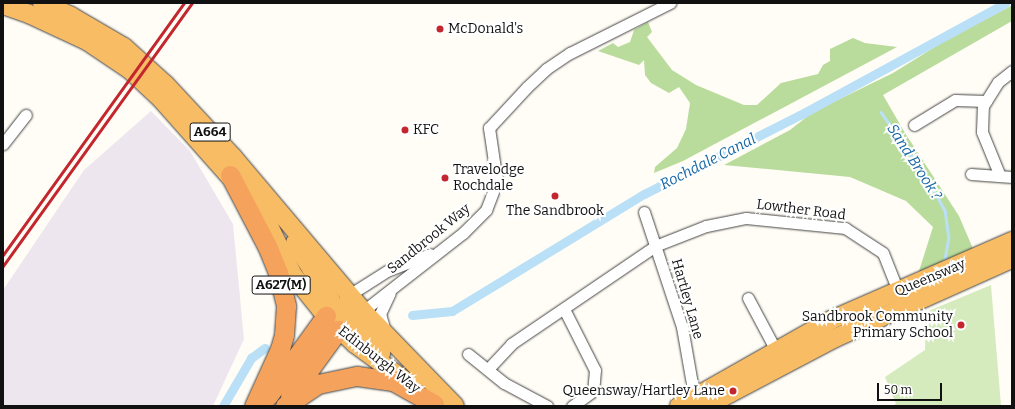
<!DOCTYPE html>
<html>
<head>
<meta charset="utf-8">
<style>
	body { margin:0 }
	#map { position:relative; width:1015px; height:409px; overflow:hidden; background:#fffdf5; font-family:Bitter,serif }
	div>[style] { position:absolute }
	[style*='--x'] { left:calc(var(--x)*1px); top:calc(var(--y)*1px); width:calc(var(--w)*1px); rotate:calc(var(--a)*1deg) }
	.industrial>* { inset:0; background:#eee6ef }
	.green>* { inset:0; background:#d5ebbd }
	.forest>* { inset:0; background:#b9dc9c }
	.stream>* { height:2.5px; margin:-1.25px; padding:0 1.25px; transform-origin:1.25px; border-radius:1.25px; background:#b9e0f7 }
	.canal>* { height:9px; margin:-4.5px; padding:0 4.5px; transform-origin:4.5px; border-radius:4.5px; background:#b9e0f7 }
	.roads { filter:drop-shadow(0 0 1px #444) drop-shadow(0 0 1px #444) }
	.minor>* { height:11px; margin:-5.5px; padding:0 5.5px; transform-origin:5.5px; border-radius:5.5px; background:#fff }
	.trunk>* { height:18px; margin:-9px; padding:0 9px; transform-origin:9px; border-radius:9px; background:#f7bc64 }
	.motorway>* { height:19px; margin:-9.5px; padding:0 9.5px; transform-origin:9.5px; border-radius:9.5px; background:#f5a25d }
	.rail>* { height:2.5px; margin:-1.25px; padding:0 1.25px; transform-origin:1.25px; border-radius:1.25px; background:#c4262e }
	.dots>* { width:11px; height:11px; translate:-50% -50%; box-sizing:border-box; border:2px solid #fff; border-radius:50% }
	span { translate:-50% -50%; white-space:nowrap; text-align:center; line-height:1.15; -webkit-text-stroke:4px #fff; paint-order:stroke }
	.shield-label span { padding:1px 3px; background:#fff; border:1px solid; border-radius:3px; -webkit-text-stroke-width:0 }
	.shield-label { font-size:13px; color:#111; font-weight:700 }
	.poi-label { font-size:14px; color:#111 }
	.left { translate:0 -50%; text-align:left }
	.right { translate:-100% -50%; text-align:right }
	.street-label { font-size:14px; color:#111 }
	.water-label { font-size:15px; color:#1768a6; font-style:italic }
	.frame { position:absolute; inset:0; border:4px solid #111; pointer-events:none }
	.scale { position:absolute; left:877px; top:383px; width:65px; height:18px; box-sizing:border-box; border:2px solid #111; border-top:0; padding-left:5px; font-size:12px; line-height:14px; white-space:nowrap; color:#111; -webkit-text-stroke:3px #fff; paint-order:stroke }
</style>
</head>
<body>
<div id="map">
	<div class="industrial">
		<i style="clip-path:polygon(151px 111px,190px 151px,233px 224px,244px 339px,213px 406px,3px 406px,3px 290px,84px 170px)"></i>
	</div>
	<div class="green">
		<i style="clip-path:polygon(991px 285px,1001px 406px,892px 406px,896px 404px,885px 377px,925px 350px,926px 312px)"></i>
	</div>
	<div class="forest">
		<i style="clip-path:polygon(1011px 6px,1012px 21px,883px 95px,905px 133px,959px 216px,974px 251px,923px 274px,919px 271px,933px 227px,906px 201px,850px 177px,724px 165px,790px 130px,813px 112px,893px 73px,946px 40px)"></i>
		<i style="clip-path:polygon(648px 22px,652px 32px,647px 37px,672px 70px,696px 85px,744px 105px,757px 105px,781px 83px,818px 74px,823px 65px,830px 61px,830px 49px,853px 38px,865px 43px,897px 47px,683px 161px,654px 173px,655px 167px,677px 148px,686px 129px,690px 103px,679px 87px,669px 93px,651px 83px,645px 75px,644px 60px,639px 65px,598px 51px,613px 43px,618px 47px,630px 42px,634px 30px)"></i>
	</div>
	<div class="stream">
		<i style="--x:881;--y:112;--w:80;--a:55.1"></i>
		<i style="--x:927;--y:178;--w:37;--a:61"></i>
		<i style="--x:945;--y:210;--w:27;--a:82"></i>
		<i style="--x:949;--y:237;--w:23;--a:100"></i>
	</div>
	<div class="canal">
		<i style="--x:412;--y:315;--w:40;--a:-5.7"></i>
		<i style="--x:452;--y:311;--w:225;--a:-31.4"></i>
		<i style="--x:644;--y:194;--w:175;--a:-26.9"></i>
		<i style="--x:800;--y:115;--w:234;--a:-28.6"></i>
		<i style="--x:223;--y:406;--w:56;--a:-59.7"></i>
		<i style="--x:251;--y:358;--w:17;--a:-36"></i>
	</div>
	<div class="roads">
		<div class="minor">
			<i style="--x:914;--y:125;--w:48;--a:-31.4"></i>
			<i style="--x:955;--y:100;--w:31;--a:2"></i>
			<i style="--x:3;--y:144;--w:37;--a:-52"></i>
			<i style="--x:971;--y:174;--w:41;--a:4.2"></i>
			<i style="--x:1000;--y:176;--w:48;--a:-112.2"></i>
			<i style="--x:982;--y:132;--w:26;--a:-88"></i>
			<i style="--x:983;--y:106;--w:28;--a:-58"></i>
			<i style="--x:998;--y:82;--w:18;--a:-38"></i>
			<i style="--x:644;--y:212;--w:121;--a:71.7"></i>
			<i style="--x:682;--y:327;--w:69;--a:80"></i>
			<i style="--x:349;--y:295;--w:45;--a:-32.3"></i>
			<i style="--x:387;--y:271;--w:46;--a:-21.6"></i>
			<i style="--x:748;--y:298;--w:66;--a:61.9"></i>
			<i style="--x:564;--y:309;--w:68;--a:63.1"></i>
			<i style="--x:595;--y:370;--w:21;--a:95"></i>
			<i style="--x:593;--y:391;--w:26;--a:144"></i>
			<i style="--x:363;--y:311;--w:127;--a:-38"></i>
			<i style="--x:463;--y:233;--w:33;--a:-45"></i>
			<i style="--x:486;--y:210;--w:30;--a:-69"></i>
			<i style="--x:497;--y:182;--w:55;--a:-98.4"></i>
			<i style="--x:489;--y:128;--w:56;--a:-47.2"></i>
			<i style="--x:527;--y:87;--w:26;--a:-43"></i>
			<i style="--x:546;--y:69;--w:29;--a:-34"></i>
			<i style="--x:570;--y:53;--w:112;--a:-26.6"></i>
			<i style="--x:385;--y:331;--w:18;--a:-106"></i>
			<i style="--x:380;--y:314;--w:23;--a:-65"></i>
			<i style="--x:468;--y:354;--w:46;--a:38.9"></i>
			<i style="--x:504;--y:383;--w:49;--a:28.1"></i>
			<i style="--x:488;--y:369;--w:34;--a:-47"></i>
			<i style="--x:511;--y:344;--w:174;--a:-34.2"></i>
			<i style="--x:655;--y:246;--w:55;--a:-21.4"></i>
			<i style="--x:706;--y:226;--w:41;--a:-11.3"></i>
			<i style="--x:746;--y:218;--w:100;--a:5.8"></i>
			<i style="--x:845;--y:228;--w:45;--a:33.3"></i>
			<i style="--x:883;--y:253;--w:46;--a:68.4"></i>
		</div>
		<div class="trunk">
			<i style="--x:42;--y:3;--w:32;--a:24"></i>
			<i style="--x:71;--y:16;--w:61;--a:30.3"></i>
			<i style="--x:124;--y:47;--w:55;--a:42.1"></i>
			<i style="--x:165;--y:84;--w:100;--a:47"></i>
			<i style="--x:233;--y:157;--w:202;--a:49.8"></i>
			<i style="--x:363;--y:311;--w:132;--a:45.9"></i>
			<i style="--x:3;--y:5;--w:28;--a:19"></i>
			<i style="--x:29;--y:14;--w:64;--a:25"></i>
			<i style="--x:87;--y:41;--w:52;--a:34"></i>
			<i style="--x:130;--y:70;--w:42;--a:43.1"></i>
			<i style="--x:161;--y:99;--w:142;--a:48.4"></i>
			<i style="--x:255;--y:205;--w:27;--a:57"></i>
			<i style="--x:270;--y:228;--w:52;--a:63.9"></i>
			<i style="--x:293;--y:275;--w:53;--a:51.2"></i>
			<i style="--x:326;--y:316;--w:40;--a:44"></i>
			<i style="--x:355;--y:344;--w:73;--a:36.1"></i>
			<i style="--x:295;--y:243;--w:75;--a:58"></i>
			<i style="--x:335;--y:307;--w:14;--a:73"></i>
			<i style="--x:339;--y:320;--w:10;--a:96"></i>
			<i style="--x:349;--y:295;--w:15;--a:90"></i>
			<i style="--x:349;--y:310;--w:17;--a:66"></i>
			<i style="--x:356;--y:326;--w:37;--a:47"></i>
			<i style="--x:679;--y:406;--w:175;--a:-29.5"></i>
			<i style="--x:831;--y:320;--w:197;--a:-23.6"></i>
			<i style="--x:706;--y:406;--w:146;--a:-27.8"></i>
			<i style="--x:835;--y:338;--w:194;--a:-24.1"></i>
		</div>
		<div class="motorway">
			<i style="--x:230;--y:175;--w:82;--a:62.5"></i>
			<i style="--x:268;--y:248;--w:27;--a:68"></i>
			<i style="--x:278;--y:273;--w:34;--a:76"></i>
			<i style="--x:286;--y:306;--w:29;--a:94"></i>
			<i style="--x:284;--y:335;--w:15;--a:106"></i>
			<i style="--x:280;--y:349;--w:63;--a:114.5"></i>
			<i style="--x:268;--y:396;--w:99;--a:-54.1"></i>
			<i style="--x:290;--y:396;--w:82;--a:-54"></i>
			<i style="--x:285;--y:406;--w:40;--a:-34"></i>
			<i style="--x:318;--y:384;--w:40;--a:-12"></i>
			<i style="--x:357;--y:376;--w:36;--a:8"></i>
			<i style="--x:393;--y:381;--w:47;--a:29.3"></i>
		</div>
	</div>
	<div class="rail">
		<i style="--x:3;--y:255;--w:310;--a:-54.3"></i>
		<i style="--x:3;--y:266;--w:324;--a:-54.3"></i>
	</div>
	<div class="dots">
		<i style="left:440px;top:29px;background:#c4262e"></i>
		<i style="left:405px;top:130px;background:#c4262e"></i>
		<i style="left:445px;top:178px;background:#c4262e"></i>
		<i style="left:555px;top:196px;background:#c4262e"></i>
		<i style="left:961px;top:325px;background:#c4262e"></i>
		<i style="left:733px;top:391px;background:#c4262e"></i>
	</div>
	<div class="shield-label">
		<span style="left:210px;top:132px">A664</span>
		<span style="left:281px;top:285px">A627(M)</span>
	</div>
	<div class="poi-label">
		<span class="left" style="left:448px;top:29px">McDonald's</span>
		<span class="left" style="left:413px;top:130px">KFC</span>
		<span class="left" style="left:453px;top:178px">Travelodge<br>Rochdale</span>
		<span style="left:555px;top:211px">The Sandbrook</span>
		<span class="right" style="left:953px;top:325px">Sandbrook Community<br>Primary School</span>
		<span class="right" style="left:725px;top:391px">Queensway/Hartley Lane</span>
	</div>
	<div class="street-label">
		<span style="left:801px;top:210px;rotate:7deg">Lowther Road</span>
		<span style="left:429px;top:239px;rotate:-39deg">Sandbrook Way</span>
		<span style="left:930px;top:278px;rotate:-23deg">Queensway</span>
		<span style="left:687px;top:299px;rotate:74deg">Hartley Lane</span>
		<span style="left:379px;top:360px;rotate:38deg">Edinburgh Way</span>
	</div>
	<div class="water-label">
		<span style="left:708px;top:162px;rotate:-27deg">Rochdale Canal</span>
		<span style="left:914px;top:162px;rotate:57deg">Sand Brook ?</span>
	</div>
	<div class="frame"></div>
	<div class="scale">50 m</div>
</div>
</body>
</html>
